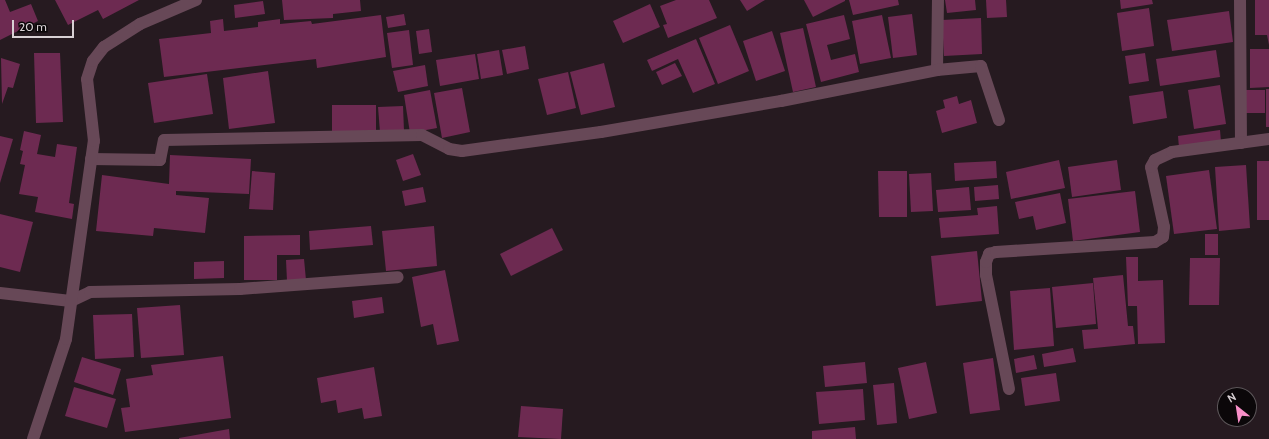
<!DOCTYPE html>
<html>
<head>
<meta charset="utf-8">
<style>
	body { margin:0 }
	#map { position:relative; width:1269px; height:439px; overflow:hidden; background:#261a20; font-family:Cabin,sans-serif }
	div>[style] { position:absolute }
	[style*='--x'] { left:calc(var(--x)*1px); top:calc(var(--y)*1px); width:calc(var(--w)*1px); rotate:calc(var(--a)*1deg) }
	.building>* { inset:0; background:#6d2a51 }
	.street>* { height:12px; margin:-6px; padding:0 6px; transform-origin:6px; border-radius:6px; background:#674857 }
	span { translate:-50% -50%; white-space:nowrap; text-align:center; line-height:1.15; -webkit-text-stroke:4px #0b0709; paint-order:stroke }
	.north { position:absolute; left:1217px; top:387px; width:40px; height:40px; box-sizing:border-box; background:#0b0709; border:1px solid #5d575a; border-radius:50%; rotate:330deg; font-size:11px; font-weight:700; line-height:16px; text-align:center; color:#d8d0d4 }
	.north::after { content:''; display:block; margin:auto; width:14px; height:18px; background:#f98fc8; clip-path:polygon(50% 0,100% 100%,50% 72%,0 100%) }
	.scale { position:absolute; left:12px; top:20px; width:62px; height:18px; box-sizing:border-box; border:2px solid #d8d0d4; border-top:0; padding-left:5px; font-size:12px; line-height:14px; white-space:nowrap; color:#d8d0d4; -webkit-text-stroke:3px #0b0709; paint-order:stroke }
</style>
</head>
<body>
<div id="map">
	<div class="building">
		<i style="clip-path:polygon(0 0,5px 0,10px 12px,31px 4px,38px 21px,0 40px)"></i>
		<i style="clip-path:polygon(55px 0,139px 0,103px 19px,98px 10px,68px 25px)"></i>
		<i style="clip-path:polygon(282px 0,360px 0,361px 11px,333px 14px,333px 18px,284px 20px)"></i>
		<i style="clip-path:polygon(676px 0,709px 0,717px 18px,668px 38px,663px 25px,667px 24px,660px 6px)"></i>
		<i style="clip-path:polygon(740px 0,765px 0,747px 11px)"></i>
		<i style="clip-path:polygon(804px 0,845px 0,845px 1px,813px 17px)"></i>
		<i style="clip-path:polygon(849px 0,898px 0,899px 5px,853px 15px)"></i>
		<i style="clip-path:polygon(945px 0,975px 0,976px 10px,947px 13px)"></i>
		<i style="clip-path:polygon(986px 0,1006px 0,1007px 17px,987px 18px)"></i>
		<i style="clip-path:polygon(1120px 0,1152px 0,1153px 4px,1121px 9px)"></i>
		<i style="clip-path:polygon(1255px 0,1269px 0,1269px 45px,1267px 35px,1255px 35px)"></i>
		<i style="clip-path:polygon(263px 1px,265px 14px,235px 18px,234px 5px)"></i>
		<i style="clip-path:polygon(650px 4px,660px 27px,623px 43px,613px 21px)"></i>
		<i style="clip-path:polygon(1149px 8px,1154px 46px,1122px 51px,1117px 13px)"></i>
		<i style="clip-path:polygon(1229px 11px,1233px 42px,1172px 51px,1167px 20px)"></i>
		<i style="clip-path:polygon(404px 14px,406px 25px,388px 28px,386px 17px)"></i>
		<i style="clip-path:polygon(912px 14px,917px 55px,893px 58px,888px 17px)"></i>
		<i style="clip-path:polygon(381px 15px,386px 57px,317px 68px,316px 59px,164px 77px,159px 39px,211px 33px,210px 21px,223px 19px,224px 31px,258px 27px,258px 22px,280px 19px,280px 24px,311px 21px,312px 24px)"></i>
		<i style="clip-path:polygon(844px 15px,850px 39px,827px 45px,831px 60px,855px 54px,859px 72px,821px 82px,806px 24px)"></i>
		<i style="clip-path:polygon(882px 15px,891px 58px,860px 64px,852px 21px)"></i>
		<i style="clip-path:polygon(981px 18px,982px 54px,944px 56px,942px 20px)"></i>
		<i style="clip-path:polygon(730px 25px,749px 71px,718px 84px,699px 38px)"></i>
		<i style="clip-path:polygon(803px 28px,816px 87px,793px 92px,780px 33px)"></i>
		<i style="clip-path:polygon(429px 29px,432px 52px,419px 54px,416px 31px)"></i>
		<i style="clip-path:polygon(409px 30px,413px 65px,392px 68px,387px 33px)"></i>
		<i style="clip-path:polygon(772px 31px,785px 71px,756px 81px,743px 41px)"></i>
		<i style="clip-path:polygon(696px 39px,715px 84px,693px 93px,678px 59px,652px 71px,647px 60px)"></i>
		<i style="clip-path:polygon(525px 46px,529px 69px,507px 74px,502px 50px)"></i>
		<i style="clip-path:polygon(1250px 49px,1269px 49px,1269px 87px,1250px 88px)"></i>
		<i style="clip-path:polygon(499px 50px,503px 75px,481px 79px,477px 54px)"></i>
		<i style="clip-path:polygon(1216px 50px,1220px 77px,1160px 86px,1156px 59px)"></i>
		<i style="clip-path:polygon(34px 53px,60px 53px,63px 122px,36px 123px)"></i>
		<i style="clip-path:polygon(1145px 53px,1149px 81px,1129px 84px,1125px 56px)"></i>
		<i style="clip-path:polygon(475px 54px,479px 79px,440px 86px,436px 60px)"></i>
		<i style="clip-path:polygon(1px 58px,20px 64px,13px 88px,8px 87px,2px 104px)"></i>
		<i style="clip-path:polygon(604px 63px,615px 107px,581px 115px,570px 72px)"></i>
		<i style="clip-path:polygon(675px 63px,682px 76px,662px 85px,656px 72px)"></i>
		<i style="clip-path:polygon(425px 65px,428px 86px,398px 92px,393px 71px)"></i>
		<i style="clip-path:polygon(268px 71px,275px 123px,229px 129px,223px 78px)"></i>
		<i style="clip-path:polygon(568px 72px,576px 108px,547px 115px,538px 79px)"></i>
		<i style="clip-path:polygon(207px 74px,213px 114px,154px 123px,148px 83px)"></i>
		<i style="clip-path:polygon(1220px 85px,1226px 124px,1194px 129px,1188px 90px)"></i>
		<i style="clip-path:polygon(462px 88px,470px 132px,442px 138px,434px 93px)"></i>
		<i style="clip-path:polygon(1266px 89px,1269px 89px,1269px 127px,1266px 127px)"></i>
		<i style="clip-path:polygon(430px 90px,437px 128px,410px 133px,404px 95px)"></i>
		<i style="clip-path:polygon(1246px 90px,1265px 90px,1265px 113px,1246px 113px)"></i>
		<i style="clip-path:polygon(1163px 91px,1167px 118px,1133px 124px,1129px 96px)"></i>
		<i style="clip-path:polygon(957px 96px,959px 104px,971px 100px,977px 123px,942px 133px,936px 111px,945px 108px,943px 100px)"></i>
		<i style="clip-path:polygon(332px 105px,376px 105px,376px 131px,332px 132px)"></i>
		<i style="clip-path:polygon(403px 106px,404px 131px,380px 132px,378px 107px)"></i>
		<i style="clip-path:polygon(1220px 130px,1221px 142px,1179px 148px,1178px 136px)"></i>
		<i style="clip-path:polygon(24px 131px,41px 135px,37px 154px,55px 157px,57px 144px,77px 147px,69px 203px,74px 204px,72px 219px,35px 212px,38px 197px,19px 194px,25px 165px,20px 164px,23px 151px,20px 150px)"></i>
		<i style="clip-path:polygon(0 136px,13px 139px,0 183px)"></i>
		<i style="clip-path:polygon(413px 154px,421px 175px,403px 181px,396px 160px)"></i>
		<i style="clip-path:polygon(170px 155px,251px 159px,249px 194px,176px 191px,176px 195px,209px 198px,205px 233px,154px 228px,153px 236px,96px 231px,102px 175px,169px 184px)"></i>
		<i style="clip-path:polygon(1059px 160px,1065px 188px,1011px 199px,1006px 172px)"></i>
		<i style="clip-path:polygon(1117px 160px,1121px 190px,1072px 197px,1068px 167px)"></i>
		<i style="clip-path:polygon(996px 161px,997px 178px,955px 181px,954px 163px)"></i>
		<i style="clip-path:polygon(1257px 161px,1269px 161px,1269px 220px,1257px 220px)"></i>
		<i style="clip-path:polygon(1246px 165px,1250px 228px,1219px 231px,1215px 167px)"></i>
		<i style="clip-path:polygon(1209px 170px,1217px 229px,1174px 234px,1166px 176px)"></i>
		<i style="clip-path:polygon(252px 171px,275px 173px,273px 210px,249px 209px)"></i>
		<i style="clip-path:polygon(878px 171px,907px 171px,907px 217px,879px 217px)"></i>
		<i style="clip-path:polygon(931px 173px,933px 211px,911px 212px,909px 174px)"></i>
		<i style="clip-path:polygon(998px 185px,999px 199px,975px 201px,974px 187px)"></i>
		<i style="clip-path:polygon(423px 187px,426px 202px,405px 206px,402px 191px)"></i>
		<i style="clip-path:polygon(969px 187px,971px 210px,938px 212px,936px 190px)"></i>
		<i style="clip-path:polygon(1135px 191px,1140px 232px,1073px 241px,1068px 199px)"></i>
		<i style="clip-path:polygon(1060px 193px,1066px 223px,1036px 230px,1033px 216px,1019px 219px,1015px 202px)"></i>
		<i style="clip-path:polygon(997px 206px,999px 234px,941px 238px,939px 218px,978px 215px,977px 208px)"></i>
		<i style="clip-path:polygon(0 214px,33px 222px,20px 272px,0 267px)"></i>
		<i style="clip-path:polygon(371px 226px,373px 245px,310px 250px,309px 231px)"></i>
		<i style="clip-path:polygon(434px 226px,437px 266px,386px 271px,382px 231px)"></i>
		<i style="clip-path:polygon(552px 228px,563px 250px,511px 276px,500px 254px)"></i>
		<i style="clip-path:polygon(1205px 234px,1218px 234px,1218px 255px,1205px 255px)"></i>
		<i style="clip-path:polygon(300px 235px,300px 255px,277px 255px,277px 280px,244px 280px,244px 236px)"></i>
		<i style="clip-path:polygon(977px 251px,982px 301px,936px 306px,931px 256px)"></i>
		<i style="clip-path:polygon(1126px 257px,1138px 257px,1138px 281px,1163px 280px,1165px 343px,1138px 344px,1137px 306px,1128px 306px)"></i>
		<i style="clip-path:polygon(1190px 258px,1220px 258px,1219px 305px,1189px 305px)"></i>
		<i style="clip-path:polygon(304px 259px,306px 280px,287px 281px,286px 260px)"></i>
		<i style="clip-path:polygon(224px 261px,224px 278px,194px 279px,194px 262px)"></i>
		<i style="clip-path:polygon(445px 270px,459px 341px,437px 345px,433px 324px,421px 327px,412px 277px)"></i>
		<i style="clip-path:polygon(1123px 275px,1128px 326px,1133px 326px,1135px 344px,1084px 349px,1082px 330px,1098px 329px,1093px 278px)"></i>
		<i style="clip-path:polygon(1093px 283px,1096px 324px,1056px 328px,1052px 287px)"></i>
		<i style="clip-path:polygon(1050px 288px,1054px 346px,1014px 350px,1010px 291px)"></i>
		<i style="clip-path:polygon(382px 297px,384px 313px,354px 318px,352px 301px)"></i>
		<i style="clip-path:polygon(180px 305px,184px 355px,141px 358px,137px 308px)"></i>
		<i style="clip-path:polygon(132px 314px,134px 357px,95px 359px,93px 315px)"></i>
		<i style="clip-path:polygon(1073px 348px,1076px 362px,1044px 367px,1042px 354px)"></i>
		<i style="clip-path:polygon(1034px 355px,1037px 369px,1016px 373px,1014px 359px)"></i>
		<i style="clip-path:polygon(223px 356px,231px 418px,125px 432px,121px 408px,130px 407px,126px 379px,153px 375px,151px 365px)"></i>
		<i style="clip-path:polygon(82px 357px,121px 369px,113px 395px,74px 382px)"></i>
		<i style="clip-path:polygon(993px 358px,1000px 410px,970px 414px,963px 363px)"></i>
		<i style="clip-path:polygon(865px 362px,867px 383px,825px 387px,823px 366px)"></i>
		<i style="clip-path:polygon(926px 362px,937px 413px,909px 419px,898px 368px)"></i>
		<i style="clip-path:polygon(374px 367px,382px 416px,364px 419px,362px 408px,338px 413px,336px 400px,321px 403px,317px 378px)"></i>
		<i style="clip-path:polygon(1056px 373px,1060px 401px,1025px 406px,1021px 378px)"></i>
		<i style="clip-path:polygon(894px 383px,897px 423px,877px 425px,873px 385px)"></i>
		<i style="clip-path:polygon(74px 387px,116px 399px,107px 428px,65px 416px)"></i>
		<i style="clip-path:polygon(863px 389px,865px 420px,819px 424px,816px 392px)"></i>
		<i style="clip-path:polygon(521px 406px,563px 409px,561px 439px,518px 437px)"></i>
		<i style="clip-path:polygon(855px 427px,856px 439px,812px 439px,812px 431px)"></i>
		<i style="clip-path:polygon(229px 429px,230px 439px,179px 439px,179px 438px)"></i>
	</div>
	<div class="street">
		<i style="--x:1240;--y:0;--w:143;--a:89.6"></i>
		<i style="--x:937;--y:70;--w:70;--a:-89.2"></i>
		<i style="--x:91;--y:159;--w:69;--a:0.8"></i>
		<i style="--x:160;--y:160;--w:20;--a:-79"></i>
		<i style="--x:164;--y:140;--w:258;--a:-1.1"></i>
		<i style="--x:422;--y:135;--w:30;--a:27"></i>
		<i style="--x:449;--y:149;--w:13;--a:9"></i>
		<i style="--x:462;--y:151;--w:140;--a:-7.8"></i>
		<i style="--x:601;--y:132;--w:183;--a:-9.8"></i>
		<i style="--x:781;--y:101;--w:159;--a:-11.2"></i>
		<i style="--x:937;--y:70;--w:44;--a:-5.2"></i>
		<i style="--x:981;--y:66;--w:57;--a:71.6"></i>
		<i style="--x:0;--y:293;--w:71;--a:6.4"></i>
		<i style="--x:71;--y:301;--w:21;--a:-25"></i>
		<i style="--x:90;--y:292;--w:150;--a:-1.1"></i>
		<i style="--x:240;--y:289;--w:158;--a:-4.3"></i>
		<i style="--x:1009;--y:389;--w:116;--a:-101.4"></i>
		<i style="--x:986;--y:275;--w:13;--a:-90"></i>
		<i style="--x:986;--y:262;--w:9;--a:-69"></i>
		<i style="--x:989;--y:254;--w:7;--a:-16"></i>
		<i style="--x:996;--y:252;--w:159;--a:-3.6"></i>
		<i style="--x:1155;--y:242;--w:9;--a:-32"></i>
		<i style="--x:1163;--y:237;--w:10;--a:-84"></i>
		<i style="--x:1164;--y:227;--w:61;--a:-102.2"></i>
		<i style="--x:1151;--y:167;--w:8;--a:-60"></i>
		<i style="--x:1155;--y:160;--w:19;--a:-25"></i>
		<i style="--x:1172;--y:152;--w:98;--a:-7.6"></i>
		<i style="--x:33;--y:439;--w:105;--a:-71.7"></i>
		<i style="--x:66;--y:339;--w:200;--a:-82"></i>
		<i style="--x:94;--y:141;--w:62;--a:-96.4"></i>
		<i style="--x:87;--y:79;--w:19;--a:-72"></i>
		<i style="--x:93;--y:61;--w:18;--a:-52"></i>
		<i style="--x:104;--y:47;--w:43;--a:-32.6"></i>
		<i style="--x:140;--y:24;--w:61;--a:-23.2"></i>
	</div>
	<div class="north">N</div>
	<div class="scale">20 m</div>
</div>
</body>
</html>
